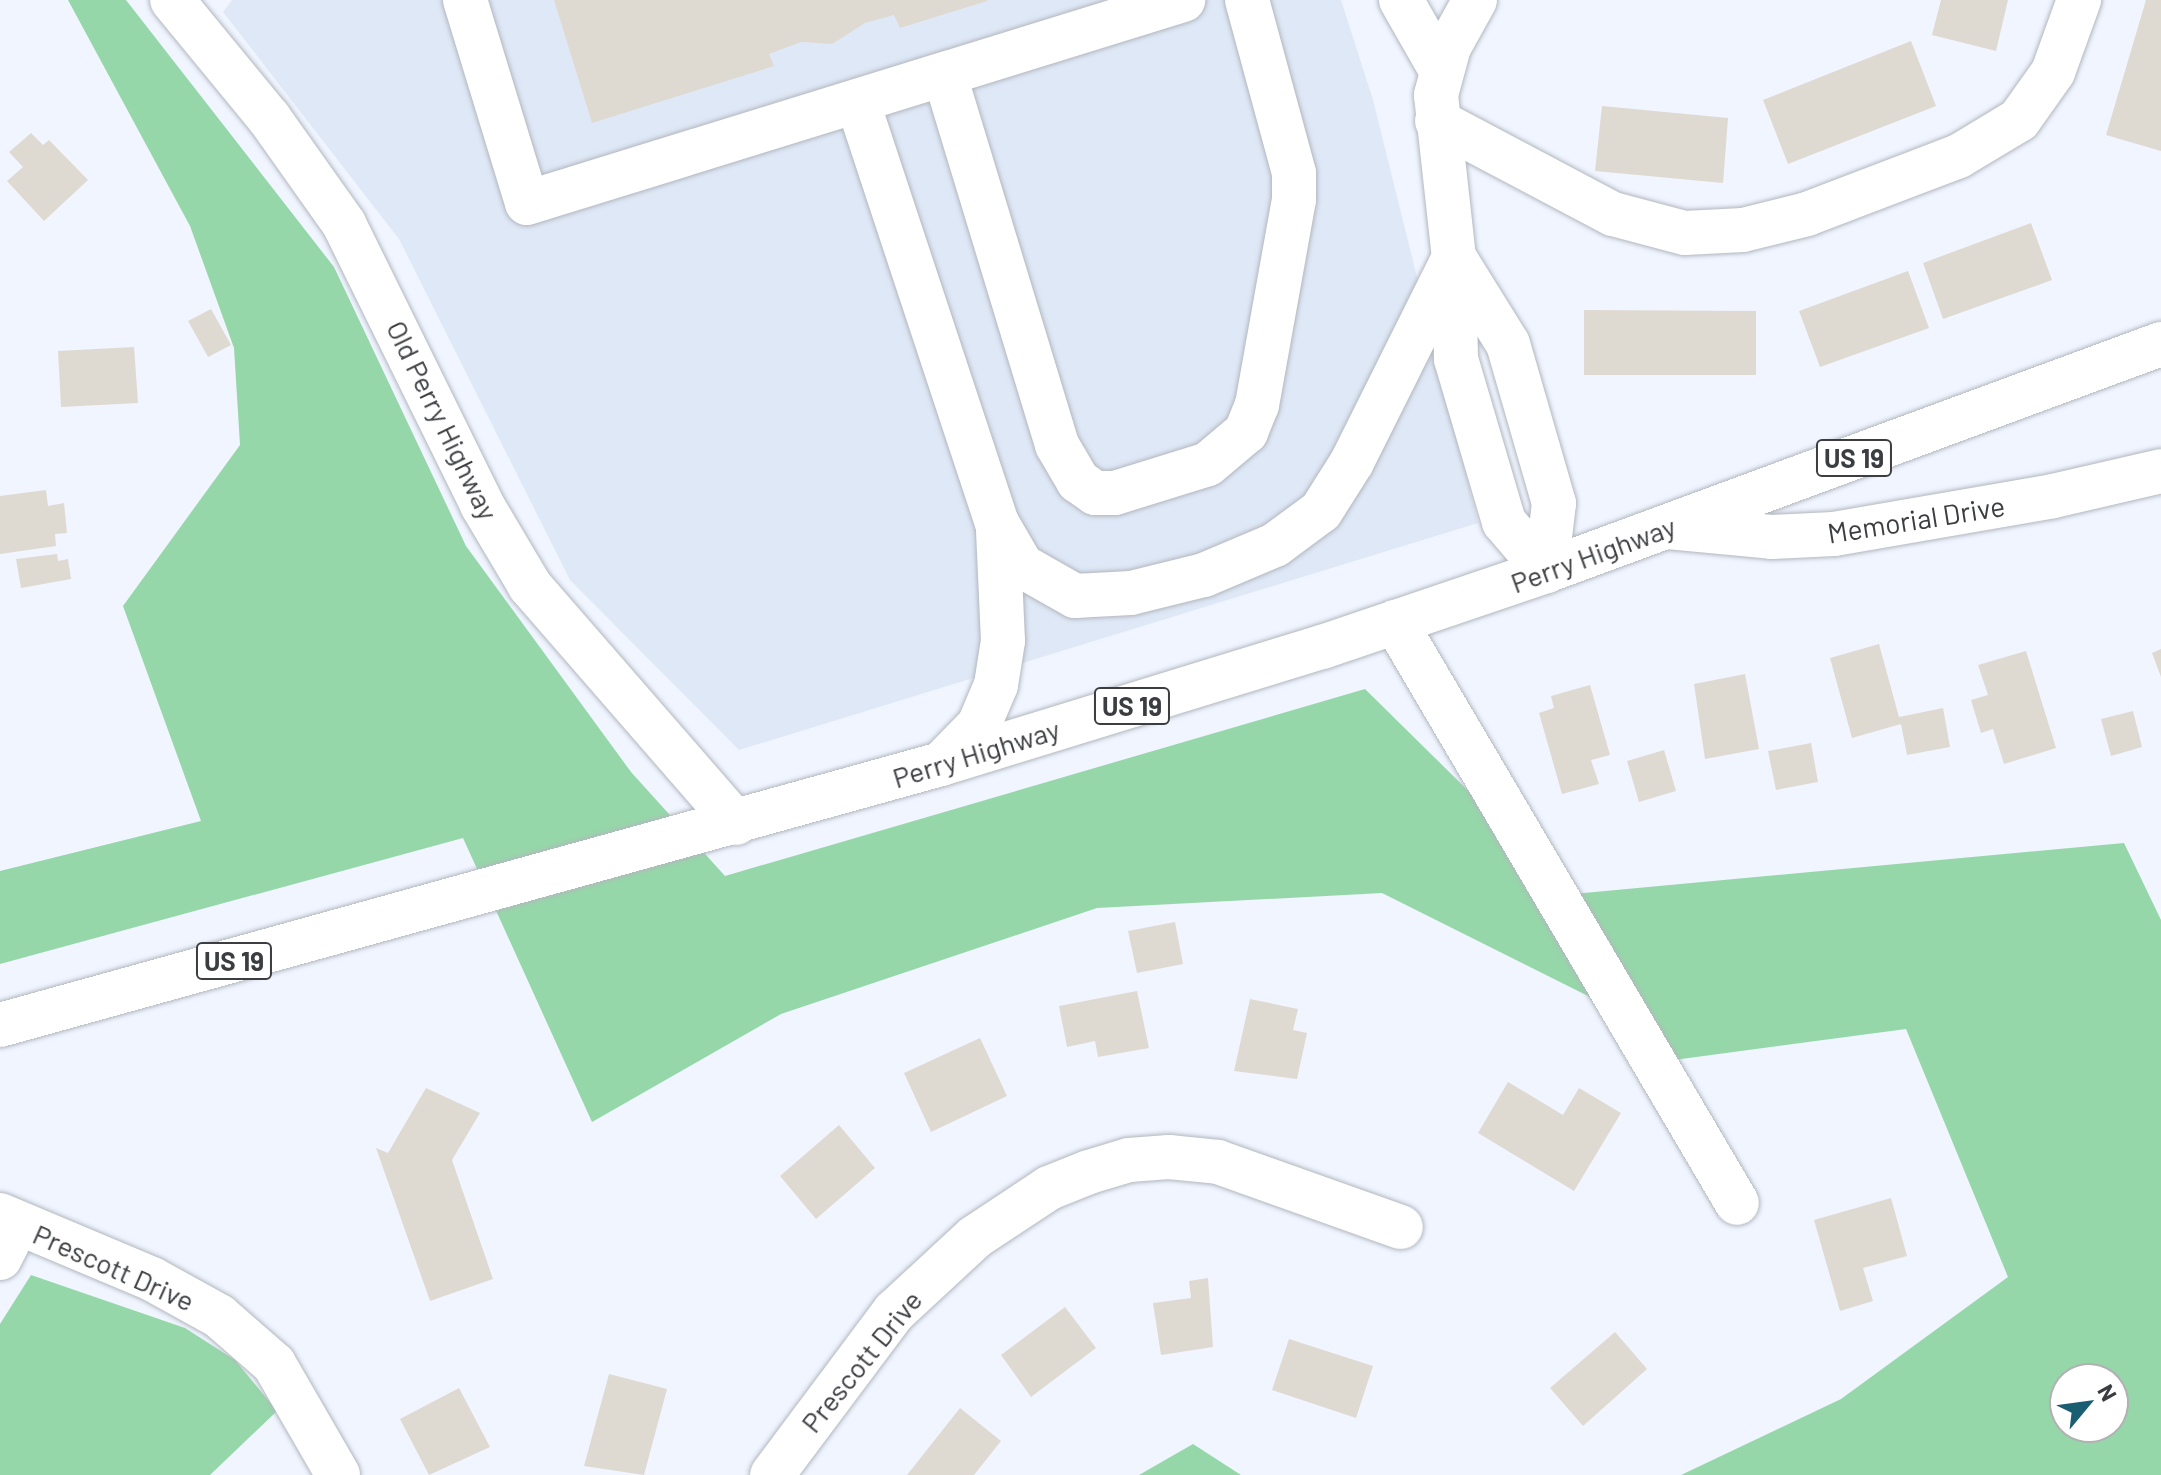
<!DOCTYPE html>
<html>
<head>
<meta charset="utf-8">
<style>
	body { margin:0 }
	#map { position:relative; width:2161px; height:1475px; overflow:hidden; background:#f0f5ff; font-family:Barlow,sans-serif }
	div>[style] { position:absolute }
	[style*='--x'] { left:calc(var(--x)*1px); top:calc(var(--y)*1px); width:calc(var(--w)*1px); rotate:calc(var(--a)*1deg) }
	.built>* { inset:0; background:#dfe8f7 }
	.green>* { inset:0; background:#96d7a9 }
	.building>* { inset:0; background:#dfdad1 }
	.roads { filter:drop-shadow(0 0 2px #b2b7bf) drop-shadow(0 0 2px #b2b7bf) }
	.minor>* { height:44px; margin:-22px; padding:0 22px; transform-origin:22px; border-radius:22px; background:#fff }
	.major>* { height:44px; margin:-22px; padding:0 22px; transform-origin:22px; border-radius:22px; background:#fff }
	span { translate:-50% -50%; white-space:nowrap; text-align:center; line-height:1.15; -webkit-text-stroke:7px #fff; paint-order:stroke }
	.shield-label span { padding:2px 6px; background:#fff; border:2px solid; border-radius:6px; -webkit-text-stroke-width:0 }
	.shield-label { font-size:26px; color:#3b3d41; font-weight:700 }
	.street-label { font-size:28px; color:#3b3d41 }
	.north { position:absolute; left:2049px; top:1363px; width:80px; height:80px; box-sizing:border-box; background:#fff; border:2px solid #b1b1b3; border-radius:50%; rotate:61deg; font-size:22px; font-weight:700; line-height:32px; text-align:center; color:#3b3d41 }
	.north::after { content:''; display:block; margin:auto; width:28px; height:36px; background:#1a5e71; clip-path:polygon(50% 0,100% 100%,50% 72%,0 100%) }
</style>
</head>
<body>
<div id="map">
	<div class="built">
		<i style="clip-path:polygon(232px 0,1341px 0,1373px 100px,1478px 523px,739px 750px,570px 580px,399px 239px,223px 12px)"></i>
	</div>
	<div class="green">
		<i style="clip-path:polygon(evenodd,68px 0,126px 0,334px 267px,466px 546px,631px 772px,725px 876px,1365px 689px,1573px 894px,2124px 843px,2161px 920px,2161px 1475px,1681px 1475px,1841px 1399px,2008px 1277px,1906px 1029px,1644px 1064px,1588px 996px,1382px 893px,1097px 908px,781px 1014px,592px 1122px,463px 838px,0 964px,0 871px,201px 821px,123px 606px,240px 445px,234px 348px,190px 226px,68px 0,2065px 1379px,2113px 1379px,2113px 1427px,2065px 1427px,2065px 1379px)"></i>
		<i style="clip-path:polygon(31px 1275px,185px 1328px,235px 1360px,277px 1411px,210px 1475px,0 1475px,0 1324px)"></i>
		<i style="clip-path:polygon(1193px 1444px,1241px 1475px,1139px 1475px)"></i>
	</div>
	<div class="building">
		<i style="clip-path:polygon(554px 0,987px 0,987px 1px,900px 28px,894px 15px,865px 23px,832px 44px,801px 42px,769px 54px,774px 66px,592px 123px)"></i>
		<i style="clip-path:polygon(1941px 0,2008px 0,1996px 51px,1932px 35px)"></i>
		<i style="clip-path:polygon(2146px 0,2161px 0,2161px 151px,2106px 135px)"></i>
		<i style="clip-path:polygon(1911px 41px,1936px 106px,1788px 164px,1763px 100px)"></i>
		<i style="clip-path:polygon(1602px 106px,1728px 118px,1723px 183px,1595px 171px)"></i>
		<i style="clip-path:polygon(31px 133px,43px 145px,49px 140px,88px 180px,44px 221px,7px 181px,23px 167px,9px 152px)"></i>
		<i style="clip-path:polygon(2031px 223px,2052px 280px,1943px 319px,1923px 263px)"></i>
		<i style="clip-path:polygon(1908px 271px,1929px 328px,1820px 367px,1799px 311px)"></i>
		<i style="clip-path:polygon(211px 309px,231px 345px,208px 357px,188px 321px)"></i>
		<i style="clip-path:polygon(1584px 310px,1756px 311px,1756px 375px,1584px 375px)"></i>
		<i style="clip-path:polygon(134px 347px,138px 403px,61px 407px,58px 351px)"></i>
		<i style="clip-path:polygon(46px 490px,48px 506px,64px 503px,67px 533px,55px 534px,56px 546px,0 554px,0 496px)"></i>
		<i style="clip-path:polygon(57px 554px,58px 561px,68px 559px,71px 579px,21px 588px,16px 559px)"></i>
		<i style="clip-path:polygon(1879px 644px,1899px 717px,1943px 708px,1950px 747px,1907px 755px,1901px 724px,1852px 738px,1830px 658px)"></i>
		<i style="clip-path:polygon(2161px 649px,2161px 677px,2152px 653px)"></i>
		<i style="clip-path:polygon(2026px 651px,2056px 748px,2004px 764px,1993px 729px,1981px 733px,1971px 700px,1988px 695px,1978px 665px)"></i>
		<i style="clip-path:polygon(1745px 674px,1759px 749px,1705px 759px,1694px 684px)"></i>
		<i style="clip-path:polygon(1590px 685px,1610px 755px,1591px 760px,1599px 784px,1562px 794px,1539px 713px,1554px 708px,1551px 696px)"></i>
		<i style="clip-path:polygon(2133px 711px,2142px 747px,2111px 756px,2101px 719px)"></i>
		<i style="clip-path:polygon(1811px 743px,1818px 782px,1776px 790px,1768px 751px)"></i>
		<i style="clip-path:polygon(1664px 750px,1676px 791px,1639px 802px,1627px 761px)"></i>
		<i style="clip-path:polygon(1175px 922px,1183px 964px,1137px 973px,1128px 931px)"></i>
		<i style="clip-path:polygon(1137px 991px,1149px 1048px,1098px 1057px,1095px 1041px,1067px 1047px,1059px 1006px)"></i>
		<i style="clip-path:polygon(1250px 999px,1298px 1009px,1293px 1030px,1307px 1033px,1297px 1079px,1234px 1071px)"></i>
		<i style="clip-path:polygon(980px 1038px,1007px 1096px,931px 1132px,904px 1073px)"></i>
		<i style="clip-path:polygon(1508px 1082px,1563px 1115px,1579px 1088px,1621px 1113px,1574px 1191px,1478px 1133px)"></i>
		<i style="clip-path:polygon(426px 1088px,480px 1113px,452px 1160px,493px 1279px,430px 1301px,376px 1148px,388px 1153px)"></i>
		<i style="clip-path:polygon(839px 1125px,875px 1168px,816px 1219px,780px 1176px)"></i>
		<i style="clip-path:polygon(1891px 1198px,1907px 1256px,1863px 1268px,1873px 1301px,1840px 1311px,1814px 1220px)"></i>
		<i style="clip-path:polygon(1208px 1278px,1213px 1347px,1161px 1355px,1153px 1303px,1191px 1298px,1189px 1281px)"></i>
		<i style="clip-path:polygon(1065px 1307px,1096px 1348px,1031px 1397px,1001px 1355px)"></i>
		<i style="clip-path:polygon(1615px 1332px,1647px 1369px,1583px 1426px,1550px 1388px)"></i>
		<i style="clip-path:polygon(1289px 1339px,1373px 1366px,1356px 1418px,1272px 1390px)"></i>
		<i style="clip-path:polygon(609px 1374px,667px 1389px,644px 1475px,584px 1466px)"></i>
		<i style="clip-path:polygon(459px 1388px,490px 1447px,429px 1475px,400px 1419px)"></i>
		<i style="clip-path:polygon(960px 1408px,1001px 1441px,974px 1475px,907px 1475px)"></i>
	</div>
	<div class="roads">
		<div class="minor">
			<i style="--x:172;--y:0;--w:153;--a:50.6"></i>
			<i style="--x:269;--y:118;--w:130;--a:54.7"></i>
			<i style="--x:344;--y:224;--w:313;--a:63.8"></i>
			<i style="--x:482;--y:505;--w:94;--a:59.3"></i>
			<i style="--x:530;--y:586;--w:314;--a:49"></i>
			<i style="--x:465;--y:0;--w:212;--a:73"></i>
			<i style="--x:527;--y:203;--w:687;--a:-17.19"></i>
			<i style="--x:1401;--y:0;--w:81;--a:60.3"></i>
			<i style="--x:1475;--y:0;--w:54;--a:119"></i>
			<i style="--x:1449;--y:47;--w:50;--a:105.2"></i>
			<i style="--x:1436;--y:95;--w:163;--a:83.7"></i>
			<i style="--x:1454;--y:257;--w:102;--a:88.9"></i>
			<i style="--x:1456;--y:359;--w:170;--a:73.6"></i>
			<i style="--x:1504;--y:522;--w:65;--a:49.4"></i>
			<i style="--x:945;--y:76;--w:386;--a:73.1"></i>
			<i style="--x:1057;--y:445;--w:42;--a:59.7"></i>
			<i style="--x:1078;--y:481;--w:21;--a:35"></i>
			<i style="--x:1095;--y:493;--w:20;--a:0"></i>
			<i style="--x:1115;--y:493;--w:97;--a:-17.3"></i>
			<i style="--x:1208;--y:464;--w:50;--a:-40.1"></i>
			<i style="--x:1246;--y:432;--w:29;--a:-68"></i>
			<i style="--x:1257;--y:405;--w:208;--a:-79.8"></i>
			<i style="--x:1294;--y:200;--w:27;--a:-90"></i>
			<i style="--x:1294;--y:173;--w:179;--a:-105.2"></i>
			<i style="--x:858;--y:103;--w:442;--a:71.7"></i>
			<i style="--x:997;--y:523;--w:50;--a:59.8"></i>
			<i style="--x:1022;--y:566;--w:61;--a:29.5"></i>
			<i style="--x:1075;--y:596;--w:56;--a:-3.1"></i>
			<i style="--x:1131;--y:593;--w:75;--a:-13.9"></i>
			<i style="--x:1204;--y:575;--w:77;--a:-22.9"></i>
			<i style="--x:1275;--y:545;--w:57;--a:-36.5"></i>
			<i style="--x:1321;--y:511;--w:58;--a:-57.7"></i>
			<i style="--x:1352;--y:462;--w:229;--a:-63.5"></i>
			<i style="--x:1437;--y:121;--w:199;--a:27.9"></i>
			<i style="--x:1613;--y:214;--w:74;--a:14.8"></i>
			<i style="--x:1685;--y:233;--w:58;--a:-3"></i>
			<i style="--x:1743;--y:230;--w:66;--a:-14"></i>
			<i style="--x:1807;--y:214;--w:163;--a:-20.9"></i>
			<i style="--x:1959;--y:156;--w:70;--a:-31"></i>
			<i style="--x:2019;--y:120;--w:59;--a:-54.7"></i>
			<i style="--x:2053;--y:72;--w:77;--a:-70.1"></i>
			<i style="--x:1454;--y:257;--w:102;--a:58.2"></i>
			<i style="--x:1508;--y:344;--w:166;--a:73.9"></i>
			<i style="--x:1554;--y:503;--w:68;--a:96.7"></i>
			<i style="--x:1668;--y:527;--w:104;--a:5.5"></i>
			<i style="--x:1772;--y:537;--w:62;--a:-2.8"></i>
			<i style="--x:1834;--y:534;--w:222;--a:-9.8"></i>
			<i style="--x:2053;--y:496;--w:111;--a:-13"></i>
			<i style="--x:1395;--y:622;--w:674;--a:59.52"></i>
			<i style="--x:941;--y:764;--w:54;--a:-45.7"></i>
			<i style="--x:979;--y:725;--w:43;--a:-67"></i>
			<i style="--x:996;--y:685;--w:45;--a:-81"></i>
			<i style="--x:1003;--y:641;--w:111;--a:-92.6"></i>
			<i style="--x:0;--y:1215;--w:165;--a:22.8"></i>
			<i style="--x:152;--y:1279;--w:77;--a:28.9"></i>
			<i style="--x:219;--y:1316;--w:73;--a:41.1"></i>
			<i style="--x:274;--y:1364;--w:128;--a:60"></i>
			<i style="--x:0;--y:1258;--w:37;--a:-63"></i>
			<i style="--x:772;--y:1475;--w:204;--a:-53.2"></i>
			<i style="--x:894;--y:1312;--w:110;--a:-42.8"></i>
			<i style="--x:975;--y:1237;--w:89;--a:-33.5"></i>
			<i style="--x:1049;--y:1188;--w:43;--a:-21.8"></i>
			<i style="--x:1089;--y:1172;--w:42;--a:-16.7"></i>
			<i style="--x:1129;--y:1160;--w:40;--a:-4.3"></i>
			<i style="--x:1169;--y:1157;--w:49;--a:5.8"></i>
			<i style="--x:1218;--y:1162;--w:194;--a:19.6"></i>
		</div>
		<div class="major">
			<i style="--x:0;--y:1025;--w:977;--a:-15.5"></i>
			<i style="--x:941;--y:764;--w:399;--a:-17.1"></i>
			<i style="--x:1322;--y:647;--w:237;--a:-18.7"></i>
			<i style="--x:1546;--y:571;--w:656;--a:-20.26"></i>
		</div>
	</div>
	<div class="shield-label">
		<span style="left:1854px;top:458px">US 19</span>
		<span style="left:1132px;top:706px">US 19</span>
		<span style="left:234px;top:961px">US 19</span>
	</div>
	<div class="street-label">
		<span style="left:443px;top:420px;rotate:64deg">Old Perry Highway</span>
		<span style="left:1916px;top:519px;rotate:-9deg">Memorial Drive</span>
		<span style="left:1593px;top:554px;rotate:-20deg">Perry Highway</span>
		<span style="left:976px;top:753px;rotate:-17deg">Perry Highway</span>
		<span style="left:114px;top:1267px;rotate:24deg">Prescott Drive</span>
		<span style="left:861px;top:1361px;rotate:-51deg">Prescott Drive</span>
	</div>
	<div class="north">N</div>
</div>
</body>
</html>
